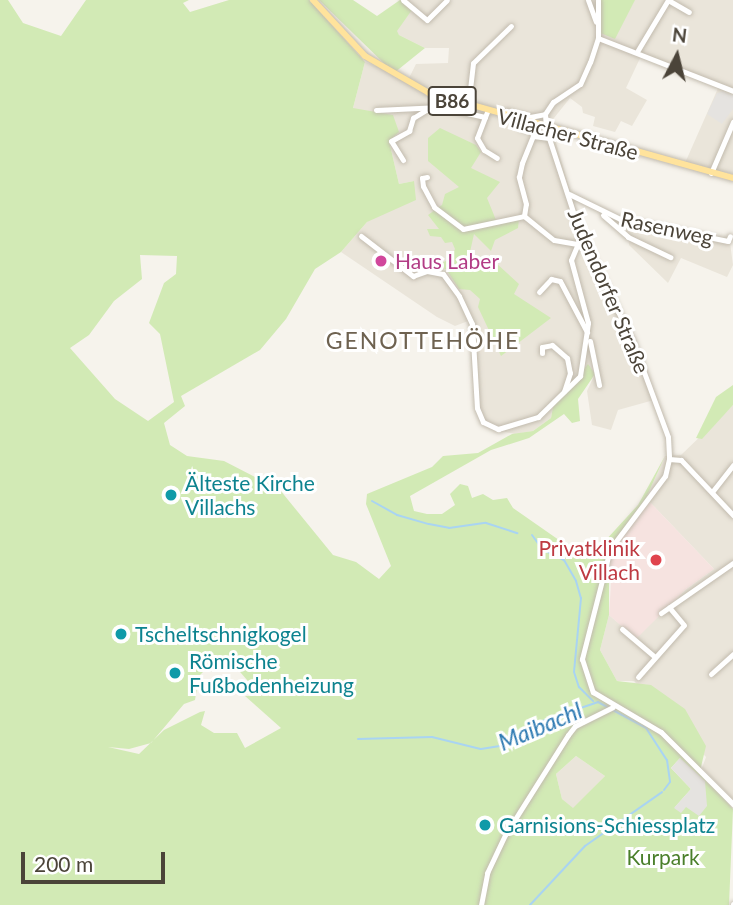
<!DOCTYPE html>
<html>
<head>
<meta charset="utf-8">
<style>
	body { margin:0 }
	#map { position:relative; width:733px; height:905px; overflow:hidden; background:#f6f3ec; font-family:Lato,sans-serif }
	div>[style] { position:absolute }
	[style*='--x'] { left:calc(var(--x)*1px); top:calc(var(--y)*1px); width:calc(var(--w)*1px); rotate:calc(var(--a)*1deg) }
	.residential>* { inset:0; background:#eae5da }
	.medical>* { inset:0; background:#f6e3e0 }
	.green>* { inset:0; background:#d2eab5 }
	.parking>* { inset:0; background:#e5e3e0 }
	.stream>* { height:2px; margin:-1px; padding:0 1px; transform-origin:1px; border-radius:1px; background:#a9d4f2 }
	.roads { filter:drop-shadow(0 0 2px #c2bbae) drop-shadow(0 0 2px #c2bbae) }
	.minor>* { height:5px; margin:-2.5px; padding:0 2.5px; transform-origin:2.5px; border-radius:2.5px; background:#fff }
	.major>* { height:6px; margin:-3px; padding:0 3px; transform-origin:3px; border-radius:3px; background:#ffe39c }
	.dots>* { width:19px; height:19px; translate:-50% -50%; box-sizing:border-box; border:4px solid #fff; border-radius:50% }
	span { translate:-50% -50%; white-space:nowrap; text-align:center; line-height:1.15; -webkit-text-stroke:6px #fff; paint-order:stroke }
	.shield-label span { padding:2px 5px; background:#fff; border:2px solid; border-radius:5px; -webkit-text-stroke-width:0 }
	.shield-label { font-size:19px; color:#4b4439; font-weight:700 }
	.street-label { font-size:21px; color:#4b4439 }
	.hotel-label { font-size:21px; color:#b23c85 }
	.left { translate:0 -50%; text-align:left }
	.culture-label { font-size:21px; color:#0d838f }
	.health-label { font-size:21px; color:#be3a42 }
	.right { translate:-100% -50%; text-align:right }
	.park-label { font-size:21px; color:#4a7f2a }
	.neighbourhood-label { font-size:23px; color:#6e6250; letter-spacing:2px }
	.water-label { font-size:23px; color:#2e7ab2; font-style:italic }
	.north { position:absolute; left:642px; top:21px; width:70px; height:70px; -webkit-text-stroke:5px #fff; paint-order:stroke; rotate:7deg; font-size:19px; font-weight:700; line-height:28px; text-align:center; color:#4b4439 }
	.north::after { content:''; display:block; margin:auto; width:24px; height:32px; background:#4b4439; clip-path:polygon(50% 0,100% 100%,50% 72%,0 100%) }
	.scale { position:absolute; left:21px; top:852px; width:144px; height:32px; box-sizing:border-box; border:4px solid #4b4439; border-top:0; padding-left:9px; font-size:21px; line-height:24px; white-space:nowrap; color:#4b4439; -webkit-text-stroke:5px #fff; paint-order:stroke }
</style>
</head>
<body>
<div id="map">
	<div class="residential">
		<i style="clip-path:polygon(400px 0,733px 0,733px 174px,685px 163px,719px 86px,642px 54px,626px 88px,647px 100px,632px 126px,621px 121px,615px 132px,593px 126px,595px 117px,583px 113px,582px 107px,570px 98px,550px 123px,583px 233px,634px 337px,654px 400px,618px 410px,611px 430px,592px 425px,587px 391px,595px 374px,580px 379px,553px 407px,551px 418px,533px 431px,515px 434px,487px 428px,475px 406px,468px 321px,455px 326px,437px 317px,341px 252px,367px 222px,414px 181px,399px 184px,389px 141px,353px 108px,365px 62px,409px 78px,416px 64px,448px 63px,449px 48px,425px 48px,399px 35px,396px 31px,412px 10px)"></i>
		<i style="clip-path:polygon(612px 217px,730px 243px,733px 265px,727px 277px,681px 258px,668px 283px,629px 245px,628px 233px)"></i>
		<i style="clip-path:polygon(733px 405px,733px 799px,702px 768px,706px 757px,634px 681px,617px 681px,600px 650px,609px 615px,636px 638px,685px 590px,714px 569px,646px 498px,665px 456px,681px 455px)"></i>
		<i style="clip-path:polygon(576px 756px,605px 776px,573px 809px,562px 799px,556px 774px)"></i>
	</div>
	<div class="medical">
		<i style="clip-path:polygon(646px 498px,714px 569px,685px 590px,636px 639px,609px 615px,611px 583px,606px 572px,609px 552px)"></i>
	</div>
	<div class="green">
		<i style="clip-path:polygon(evenodd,0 0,8px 0,23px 23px,61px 36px,86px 0,189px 0,183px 3px,190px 12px,229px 0,309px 0,365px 62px,353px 108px,393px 115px,399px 132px,389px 141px,399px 184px,414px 181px,416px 200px,367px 222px,341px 252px,315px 269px,286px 319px,260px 350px,181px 396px,185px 406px,164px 423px,170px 445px,187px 456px,224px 461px,280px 490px,333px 555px,356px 562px,379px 579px,391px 566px,366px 504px,367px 494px,432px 467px,443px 456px,478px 453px,512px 434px,533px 431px,551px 418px,553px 407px,588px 364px,595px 374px,578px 399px,580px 421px,572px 423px,564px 414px,529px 438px,491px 450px,410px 496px,414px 511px,427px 514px,442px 514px,455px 505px,450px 494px,460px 484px,468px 486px,472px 498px,483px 494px,493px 500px,507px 498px,513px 508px,579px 554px,593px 554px,638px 505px,665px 456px,646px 498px,609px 552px,609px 615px,600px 650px,617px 681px,651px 685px,685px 709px,706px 746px,700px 771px,733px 809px,729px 905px,0 905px,0 0,140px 255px,177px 256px,176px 274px,164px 283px,149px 323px,160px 334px,174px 402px,148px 421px,115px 399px,70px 348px,89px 335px,114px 301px,142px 279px,140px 255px,0 0,215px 660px,234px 665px,254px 688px,282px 695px,245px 696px,281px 728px,245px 748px,237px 733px,214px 733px,201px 725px,205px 711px,200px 712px,164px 730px,139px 754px,108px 747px,129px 749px,151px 743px,184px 704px,195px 700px,199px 676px,215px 660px,0 0,576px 756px,605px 776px,573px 808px,562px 799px,556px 774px,576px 756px,0 0,680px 758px,707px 806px,675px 807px,691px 789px,671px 768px,680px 758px)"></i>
		<i style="clip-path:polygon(319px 0,353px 0,377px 16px,400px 0,412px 10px,397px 31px,399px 35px,425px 48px,394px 73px)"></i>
		<i style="clip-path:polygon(598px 0,635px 0,615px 39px,598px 32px)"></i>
		<i style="clip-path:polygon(440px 128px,476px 145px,481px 152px,471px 168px,500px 182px,487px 198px,496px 220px,519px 219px,518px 228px,495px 240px,491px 251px,474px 234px,470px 252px,488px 270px,496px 263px,519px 284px,514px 294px,551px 318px,501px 356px,478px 307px,480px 299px,470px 290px,459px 289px,446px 269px,433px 268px,451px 258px,455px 249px,452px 242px,445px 243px,441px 237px,430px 236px,427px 229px,439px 229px,428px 215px,442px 205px,445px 194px,459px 187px,428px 161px,428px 138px)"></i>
		<i style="clip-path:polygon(733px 385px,733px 405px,702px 439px,696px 438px,716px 397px)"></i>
	</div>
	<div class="parking">
		<i style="clip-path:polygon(723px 91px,733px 95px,733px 109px,722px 124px,707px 114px,717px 93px)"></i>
		<i style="clip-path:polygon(680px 758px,705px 781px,707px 806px,699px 816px,686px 807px,681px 813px,674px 808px,691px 789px,671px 768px)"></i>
	</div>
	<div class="stream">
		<i style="--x:372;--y:501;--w:29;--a:29"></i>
		<i style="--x:397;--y:515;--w:33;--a:16"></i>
		<i style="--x:429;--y:524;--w:20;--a:11"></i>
		<i style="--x:449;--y:528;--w:37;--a:-8"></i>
		<i style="--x:486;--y:523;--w:33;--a:18"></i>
		<i style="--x:532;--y:535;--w:17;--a:54"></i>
		<i style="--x:542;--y:549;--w:25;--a:27"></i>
		<i style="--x:564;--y:560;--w:24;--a:60"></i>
		<i style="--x:576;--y:581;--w:18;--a:74"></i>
		<i style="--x:581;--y:598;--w:74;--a:95.4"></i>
		<i style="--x:574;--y:672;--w:16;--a:72"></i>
		<i style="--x:579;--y:687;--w:20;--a:45"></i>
		<i style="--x:358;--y:739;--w:74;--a:-1.5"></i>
		<i style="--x:432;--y:737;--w:50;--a:13.8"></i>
		<i style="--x:481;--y:749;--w:24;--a:-9"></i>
		<i style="--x:509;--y:741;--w:27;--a:-36"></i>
		<i style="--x:531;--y:725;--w:71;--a:-18.9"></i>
		<i style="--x:598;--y:702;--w:55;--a:28.4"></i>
		<i style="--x:646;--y:728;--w:38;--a:57"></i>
		<i style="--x:667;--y:760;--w:22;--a:82"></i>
		<i style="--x:670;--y:782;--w:10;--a:127"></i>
		<i style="--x:530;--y:905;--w:81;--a:-47"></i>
		<i style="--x:585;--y:846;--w:94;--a:-35"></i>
	</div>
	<div class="roads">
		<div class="minor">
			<i style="--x:403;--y:0;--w:31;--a:40"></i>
			<i style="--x:427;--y:20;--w:28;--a:-45"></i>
			<i style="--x:588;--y:0;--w:23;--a:70"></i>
			<i style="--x:598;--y:0;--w:38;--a:90"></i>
			<i style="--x:598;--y:38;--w:25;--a:108"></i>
			<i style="--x:590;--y:62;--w:24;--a:114"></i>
			<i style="--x:580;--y:84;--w:32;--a:146"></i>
			<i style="--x:553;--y:102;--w:14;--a:124"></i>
			<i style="--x:545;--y:114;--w:15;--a:86"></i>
			<i style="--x:546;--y:129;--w:113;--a:71.9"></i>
			<i style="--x:581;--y:236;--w:116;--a:63.9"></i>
			<i style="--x:632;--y:340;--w:103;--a:69.6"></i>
			<i style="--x:668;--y:437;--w:22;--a:87"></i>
			<i style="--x:669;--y:459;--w:17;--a:103"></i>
			<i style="--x:665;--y:476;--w:91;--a:127"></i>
			<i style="--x:610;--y:549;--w:114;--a:104.3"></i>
			<i style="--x:582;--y:659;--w:35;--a:72"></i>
			<i style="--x:593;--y:692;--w:79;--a:30.5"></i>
			<i style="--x:661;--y:732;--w:102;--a:45"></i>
			<i style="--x:668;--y:0;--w:24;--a:30"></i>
			<i style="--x:598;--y:38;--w:145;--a:21.4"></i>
			<i style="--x:638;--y:50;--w:58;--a:-59"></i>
			<i style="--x:468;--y:107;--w:44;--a:-83.5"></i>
			<i style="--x:473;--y:63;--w:53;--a:-44.2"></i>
			<i style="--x:376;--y:110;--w:64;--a:-2.7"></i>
			<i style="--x:440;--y:107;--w:46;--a:12.5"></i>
			<i style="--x:485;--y:117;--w:5;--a:-68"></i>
			<i style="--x:485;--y:117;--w:22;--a:111"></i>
			<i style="--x:477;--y:138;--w:14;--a:60"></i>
			<i style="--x:484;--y:150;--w:15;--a:32"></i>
			<i style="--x:503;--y:117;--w:7;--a:-63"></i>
			<i style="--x:506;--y:111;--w:25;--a:14"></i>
			<i style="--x:530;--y:117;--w:15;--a:-11"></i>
			<i style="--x:522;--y:128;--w:16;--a:14"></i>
			<i style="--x:403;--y:160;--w:22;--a:-122"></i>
			<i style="--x:391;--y:141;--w:21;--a:-29"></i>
			<i style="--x:409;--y:131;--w:14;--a:-73"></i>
			<i style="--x:413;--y:118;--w:15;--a:-32"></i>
			<i style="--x:711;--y:173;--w:56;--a:-66.7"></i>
			<i style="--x:427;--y:177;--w:5;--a:169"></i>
			<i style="--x:422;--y:178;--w:8;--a:83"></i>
			<i style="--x:423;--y:186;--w:24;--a:62"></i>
			<i style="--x:434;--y:207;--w:36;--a:37"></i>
			<i style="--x:463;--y:229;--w:62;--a:-12"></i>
			<i style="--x:569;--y:194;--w:57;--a:26.1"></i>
			<i style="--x:620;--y:219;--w:110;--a:11.5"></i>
			<i style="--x:728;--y:241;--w:5;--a:-68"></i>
			<i style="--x:603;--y:215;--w:33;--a:41"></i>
			<i style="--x:628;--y:237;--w:47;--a:25.5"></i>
			<i style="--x:524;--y:216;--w:12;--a:-81"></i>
			<i style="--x:526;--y:204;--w:28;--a:-105"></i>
			<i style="--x:519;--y:177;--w:14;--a:-78"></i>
			<i style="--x:522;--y:163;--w:29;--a:-68"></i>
			<i style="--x:533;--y:136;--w:16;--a:7"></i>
			<i style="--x:524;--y:216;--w:38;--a:39"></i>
			<i style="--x:554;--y:240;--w:22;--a:10"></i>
			<i style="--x:361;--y:236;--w:66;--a:37.6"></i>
			<i style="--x:413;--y:276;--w:15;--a:-20"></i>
			<i style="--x:427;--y:271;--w:16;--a:11"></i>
			<i style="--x:443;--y:274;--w:27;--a:54"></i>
			<i style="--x:459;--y:296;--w:31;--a:65"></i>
			<i style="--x:472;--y:324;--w:84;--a:86.6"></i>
			<i style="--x:477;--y:408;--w:15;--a:67"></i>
			<i style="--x:483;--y:422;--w:17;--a:25"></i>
			<i style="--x:498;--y:429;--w:42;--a:-16.7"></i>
			<i style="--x:538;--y:417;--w:59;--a:-44.3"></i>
			<i style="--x:580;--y:376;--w:54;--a:-81.4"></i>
			<i style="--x:588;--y:323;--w:65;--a:-105.1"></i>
			<i style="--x:571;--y:260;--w:26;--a:-67"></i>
			<i style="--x:539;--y:292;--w:18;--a:-47"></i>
			<i style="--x:551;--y:279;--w:9;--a:13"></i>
			<i style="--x:560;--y:281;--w:58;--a:62.1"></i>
			<i style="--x:590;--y:341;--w:45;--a:78.4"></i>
			<i style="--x:542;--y:353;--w:6;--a:-90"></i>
			<i style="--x:542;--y:347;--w:10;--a:-11"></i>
			<i style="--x:552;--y:345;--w:20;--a:41"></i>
			<i style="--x:567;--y:358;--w:15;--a:79"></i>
			<i style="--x:570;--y:373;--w:19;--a:108"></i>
			<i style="--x:669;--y:459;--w:12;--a:5"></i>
			<i style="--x:681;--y:460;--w:76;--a:46.6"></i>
			<i style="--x:712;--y:492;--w:34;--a:-52"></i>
			<i style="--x:661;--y:613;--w:88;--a:-34.8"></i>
			<i style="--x:622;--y:629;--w:43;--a:40.3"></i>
			<i style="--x:711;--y:674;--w:30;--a:-42"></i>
			<i style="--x:638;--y:677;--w:69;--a:-48.5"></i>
			<i style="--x:684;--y:625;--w:23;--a:-130"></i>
			<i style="--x:481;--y:905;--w:33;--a:-79"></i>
			<i style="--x:487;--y:873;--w:42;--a:-64.7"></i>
			<i style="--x:505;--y:835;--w:118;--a:-57.8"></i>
			<i style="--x:568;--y:735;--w:11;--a:-52"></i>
			<i style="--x:575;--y:726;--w:42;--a:-26.6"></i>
			<i style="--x:733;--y:905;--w:1;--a:-90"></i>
		</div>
		<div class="major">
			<i style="--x:313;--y:0;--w:76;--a:47.1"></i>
			<i style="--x:365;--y:56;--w:74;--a:30"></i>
			<i style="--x:429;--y:93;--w:316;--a:15.6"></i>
		</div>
	</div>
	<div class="dots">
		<i style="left:381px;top:261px;background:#d1479c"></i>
		<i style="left:171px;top:495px;background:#0f9aa8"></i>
		<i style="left:656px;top:560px;background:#e0444e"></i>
		<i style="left:121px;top:634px;background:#0f9aa8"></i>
		<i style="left:175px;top:673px;background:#0f9aa8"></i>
		<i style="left:485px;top:825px;background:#0f9aa8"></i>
	</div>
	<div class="shield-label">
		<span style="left:452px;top:101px">B86</span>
	</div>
	<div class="street-label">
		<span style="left:568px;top:134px;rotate:15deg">Villacher Straße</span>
		<span style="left:667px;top:228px;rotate:12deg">Rasenweg</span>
		<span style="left:609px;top:291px;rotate:67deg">Judendorfer Straße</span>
	</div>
	<div class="hotel-label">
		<span class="left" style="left:395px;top:261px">Haus Laber</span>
	</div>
	<div class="culture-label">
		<span class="left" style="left:185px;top:495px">Älteste Kirche<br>Villachs</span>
		<span class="left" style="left:135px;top:634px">Tscheltschnigkogel</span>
		<span class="left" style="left:189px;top:673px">Römische<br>Fußbodenheizung</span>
		<span class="left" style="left:499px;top:825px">Garnisions-Schiessplatz</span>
	</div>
	<div class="health-label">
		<span class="right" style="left:640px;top:560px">Privatklinik<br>Villach</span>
	</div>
	<div class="park-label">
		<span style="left:663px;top:857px">Kurpark</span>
	</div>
	<div class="neighbourhood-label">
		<span style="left:423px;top:340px">GENOTTEHÖHE</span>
	</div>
	<div class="water-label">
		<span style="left:540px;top:726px;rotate:-23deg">Maibachl</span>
	</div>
	<div class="north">N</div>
	<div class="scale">200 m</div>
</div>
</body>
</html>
